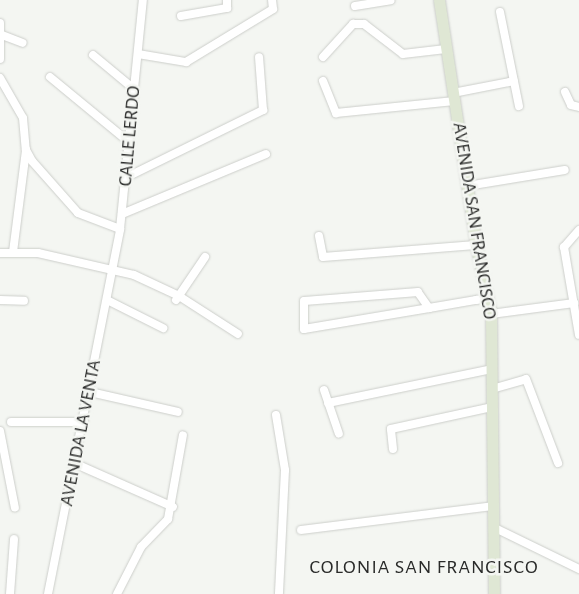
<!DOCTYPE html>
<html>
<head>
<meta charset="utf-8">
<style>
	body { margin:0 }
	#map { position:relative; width:579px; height:594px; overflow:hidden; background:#f4f6f2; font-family:"Alegreya Sans",sans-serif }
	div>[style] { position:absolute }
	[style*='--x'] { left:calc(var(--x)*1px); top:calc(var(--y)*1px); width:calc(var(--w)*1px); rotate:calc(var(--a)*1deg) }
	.roads { filter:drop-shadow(0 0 1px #ccceca) drop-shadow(0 0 1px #ccceca) }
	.street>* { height:8px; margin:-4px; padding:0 4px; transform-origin:4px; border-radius:4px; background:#fff }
	.secondary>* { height:11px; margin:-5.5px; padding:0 5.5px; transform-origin:5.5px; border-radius:5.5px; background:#dfe7d4 }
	span { translate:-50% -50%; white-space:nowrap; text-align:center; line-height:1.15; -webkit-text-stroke:5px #f4f6f2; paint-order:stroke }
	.street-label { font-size:19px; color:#292a29 }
	.neighbourhood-label { font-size:20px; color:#292a29; letter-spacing:1px }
</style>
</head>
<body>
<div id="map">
	<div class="roads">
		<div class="street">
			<i style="--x:355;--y:6;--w:36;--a:-9"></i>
			<i style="--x:500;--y:12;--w:96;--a:78.6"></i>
			<i style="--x:181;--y:16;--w:47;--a:-9.9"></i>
			<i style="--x:227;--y:8;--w:8;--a:-90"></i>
			<i style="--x:0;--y:23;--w:36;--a:90"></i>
			<i style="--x:2;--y:35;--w:22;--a:21"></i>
			<i style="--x:138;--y:54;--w:49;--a:9.5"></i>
			<i style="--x:186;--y:62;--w:102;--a:-31.3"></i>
			<i style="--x:273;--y:9;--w:9;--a:-96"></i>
			<i style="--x:93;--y:55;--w:53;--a:39.7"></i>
			<i style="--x:323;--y:57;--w:45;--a:-47.7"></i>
			<i style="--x:353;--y:24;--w:11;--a:0"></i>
			<i style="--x:364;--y:24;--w:49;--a:37.6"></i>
			<i style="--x:403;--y:54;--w:43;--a:-6.6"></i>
			<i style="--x:50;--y:77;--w:104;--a:39.5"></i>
			<i style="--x:0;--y:78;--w:46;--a:60.1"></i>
			<i style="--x:23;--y:118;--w:32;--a:85"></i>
			<i style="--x:26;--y:150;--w:13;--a:61"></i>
			<i style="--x:32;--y:161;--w:69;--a:48.5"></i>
			<i style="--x:78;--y:213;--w:45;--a:20.9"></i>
			<i style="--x:323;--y:81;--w:35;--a:68"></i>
			<i style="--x:336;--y:113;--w:119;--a:-5.8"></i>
			<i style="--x:565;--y:92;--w:14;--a:65"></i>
			<i style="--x:571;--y:105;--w:8;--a:14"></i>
			<i style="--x:453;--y:93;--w:62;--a:-11.1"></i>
			<i style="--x:127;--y:177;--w:152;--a:-26.2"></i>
			<i style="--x:263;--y:110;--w:53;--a:-94.3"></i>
			<i style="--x:467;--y:186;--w:99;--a:-9.3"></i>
			<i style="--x:122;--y:214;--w:156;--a:-22.6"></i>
			<i style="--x:579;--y:230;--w:23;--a:131"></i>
			<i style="--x:564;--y:247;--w:89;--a:80.3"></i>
			<i style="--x:319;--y:236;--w:21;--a:79"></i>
			<i style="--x:323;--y:257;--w:153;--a:-4.5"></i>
			<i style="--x:13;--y:252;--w:103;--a:-82.7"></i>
			<i style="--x:0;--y:253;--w:38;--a:0"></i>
			<i style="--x:38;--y:253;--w:98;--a:12.9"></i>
			<i style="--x:134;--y:275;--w:50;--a:25"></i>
			<i style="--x:179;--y:296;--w:70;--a:32.8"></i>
			<i style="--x:0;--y:300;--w:24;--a:2"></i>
			<i style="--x:107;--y:300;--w:63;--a:26.6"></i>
			<i style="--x:176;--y:300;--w:52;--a:-56"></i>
			<i style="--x:429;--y:308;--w:19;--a:-125"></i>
			<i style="--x:418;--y:292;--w:114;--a:175.5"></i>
			<i style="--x:304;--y:301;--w:28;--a:90"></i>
			<i style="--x:304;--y:329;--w:127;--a:-9.5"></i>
			<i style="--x:429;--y:308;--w:48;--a:-9.7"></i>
			<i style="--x:476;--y:300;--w:13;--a:-9"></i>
			<i style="--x:491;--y:314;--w:84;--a:-7.5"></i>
			<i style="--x:492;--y:389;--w:35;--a:-16"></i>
			<i style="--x:526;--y:379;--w:90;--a:69.1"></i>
			<i style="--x:324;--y:390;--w:46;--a:71.2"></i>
			<i style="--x:90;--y:392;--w:90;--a:12.8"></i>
			<i style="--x:328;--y:403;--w:167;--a:-11.7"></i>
			<i style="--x:276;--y:415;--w:56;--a:80.7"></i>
			<i style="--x:285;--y:470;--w:124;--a:92.8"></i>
			<i style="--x:11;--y:422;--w:73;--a:0"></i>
			<i style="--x:0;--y:431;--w:78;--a:79"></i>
			<i style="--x:393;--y:449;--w:20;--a:-96"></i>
			<i style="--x:391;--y:429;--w:103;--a:-12.3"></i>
			<i style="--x:76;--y:464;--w:106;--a:23.9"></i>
			<i style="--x:493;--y:527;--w:96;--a:26"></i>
			<i style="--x:301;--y:530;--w:193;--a:-7.1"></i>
			<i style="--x:10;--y:594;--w:55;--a:-85.8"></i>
			<i style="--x:48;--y:594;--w:372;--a:-78.8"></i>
			<i style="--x:120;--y:229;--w:230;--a:-84.3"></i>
			<i style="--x:117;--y:594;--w:53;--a:-62.9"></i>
			<i style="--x:141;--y:547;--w:39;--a:-46"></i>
			<i style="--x:168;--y:519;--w:85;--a:-79.9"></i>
		</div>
		<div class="secondary">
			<i style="--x:439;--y:0;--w:248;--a:81.4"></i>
			<i style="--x:476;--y:245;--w:71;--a:77.7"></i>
			<i style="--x:491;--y:314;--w:280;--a:89.4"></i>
		</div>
	</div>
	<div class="street-label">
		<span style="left:130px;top:136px;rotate:-85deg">CALLE LERDO</span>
		<span style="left:474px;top:221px;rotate:81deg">AVENIDA SAN FRANCISCO</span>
		<span style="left:81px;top:433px;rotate:-79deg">AVENIDA LA VENTA</span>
	</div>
	<div class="neighbourhood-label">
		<span style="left:424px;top:567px">COLONIA SAN FRANCISCO</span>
	</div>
</div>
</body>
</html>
